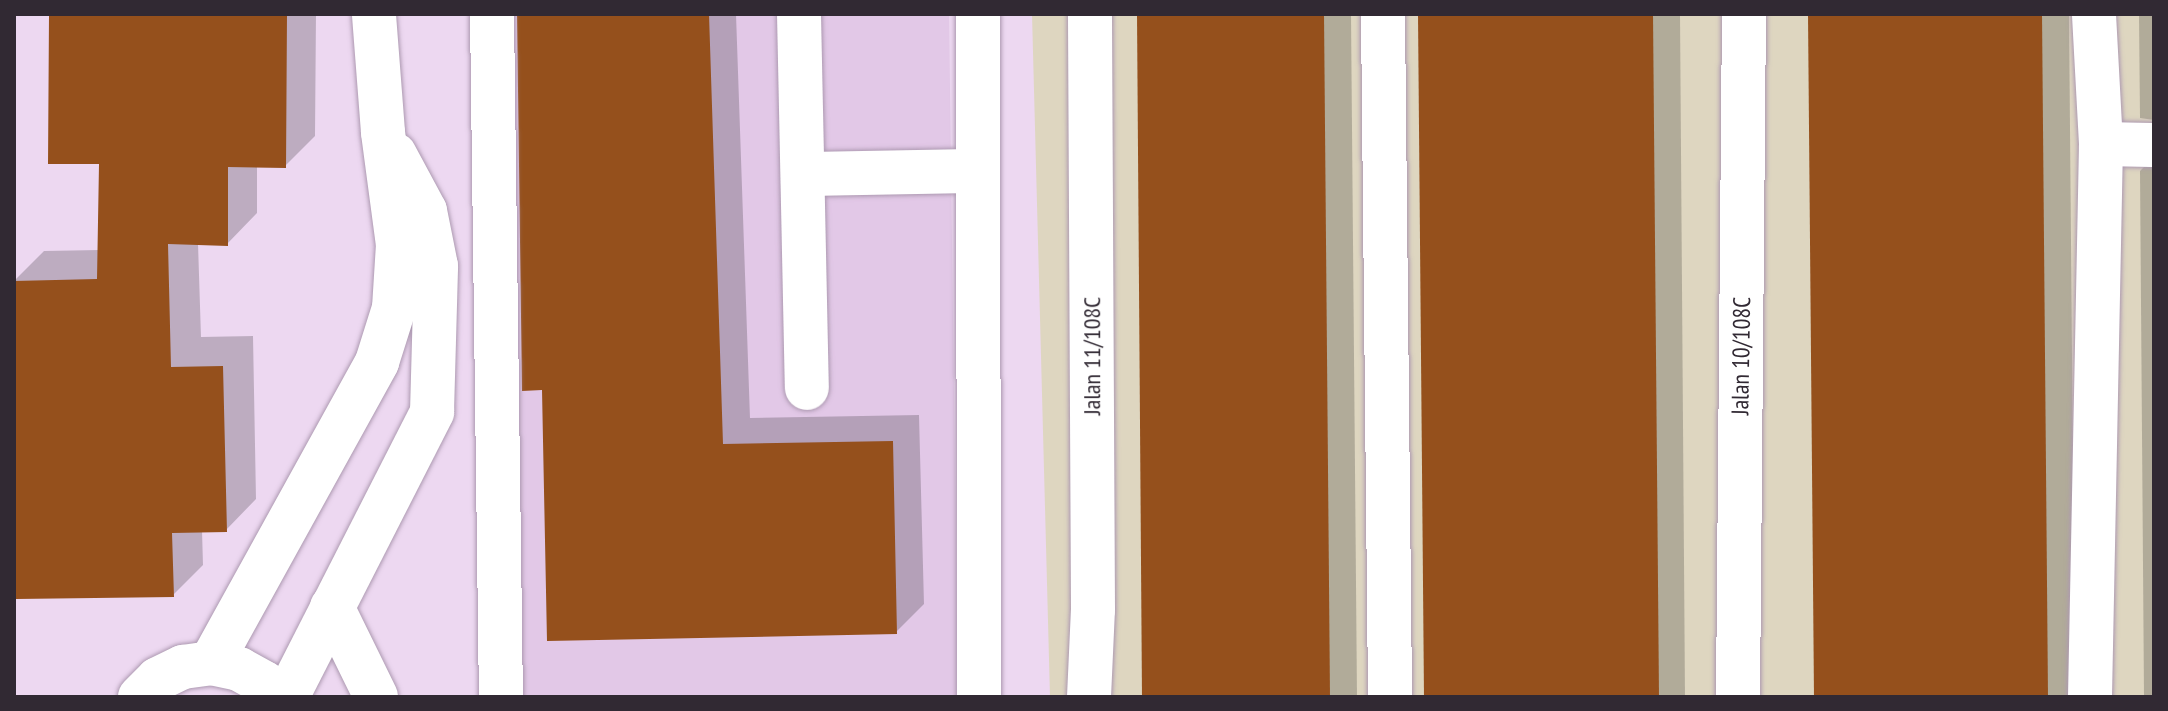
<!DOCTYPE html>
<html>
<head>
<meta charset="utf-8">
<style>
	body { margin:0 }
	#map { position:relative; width:2168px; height:711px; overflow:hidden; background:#edd8f1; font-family:"PT Sans Narrow",sans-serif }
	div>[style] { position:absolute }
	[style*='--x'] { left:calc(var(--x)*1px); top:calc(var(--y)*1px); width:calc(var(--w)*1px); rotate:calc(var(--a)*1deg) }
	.built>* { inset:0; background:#e2c8e7 }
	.industrial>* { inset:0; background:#ded6c0 }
	.shadow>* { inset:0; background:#0003 }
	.building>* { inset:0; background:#95501c }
	.roads { filter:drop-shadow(0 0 2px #ad99b1) drop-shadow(0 0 2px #ad99b1) }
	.minor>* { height:44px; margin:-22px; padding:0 22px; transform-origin:22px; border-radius:22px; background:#fff }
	span { translate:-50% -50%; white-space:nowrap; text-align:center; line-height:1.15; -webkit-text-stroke:8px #fff; paint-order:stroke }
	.street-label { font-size:24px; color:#312933 }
	.frame { position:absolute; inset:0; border:16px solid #312933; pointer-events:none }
</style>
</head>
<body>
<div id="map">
	<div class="built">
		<i style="clip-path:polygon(508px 14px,949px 14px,958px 697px,521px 697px)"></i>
	</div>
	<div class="industrial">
		<i style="clip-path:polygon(1032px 14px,2154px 14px,2154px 697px,1050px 697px)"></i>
	</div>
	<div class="shadow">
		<i style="clip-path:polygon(51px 14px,316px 14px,315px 136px,285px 166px,257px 166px,257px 213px,227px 244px,198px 243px,201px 337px,253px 336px,256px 499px,226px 530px,202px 530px,203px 565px,173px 595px,14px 536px,14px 281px,44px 251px,99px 250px,101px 162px)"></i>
		<i style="clip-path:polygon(519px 14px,736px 14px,750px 418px,919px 415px,924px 604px,896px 632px,544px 388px)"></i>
		<i style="clip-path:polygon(1139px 14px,1351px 14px,1357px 697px,1144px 697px)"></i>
		<i style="clip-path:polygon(1421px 14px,1680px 14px,1685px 697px,1426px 697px)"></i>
		<i style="clip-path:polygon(1810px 14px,2069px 14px,2075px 697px,1816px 697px)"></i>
		<i style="clip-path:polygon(2139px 14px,2154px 14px,2154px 120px,2140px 118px)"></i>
		<i style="clip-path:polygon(2154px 157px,2154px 697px,2144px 697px,2140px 171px)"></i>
	</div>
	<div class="building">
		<i style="clip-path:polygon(49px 14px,287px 14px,286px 168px,228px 167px,228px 246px,168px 244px,171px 367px,223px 366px,227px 532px,172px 533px,174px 597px,16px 599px,14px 281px,97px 279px,99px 164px,48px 164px)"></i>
		<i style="clip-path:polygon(517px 14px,709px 14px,723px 444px,893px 441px,897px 634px,547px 641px,542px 390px,522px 391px)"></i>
		<i style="clip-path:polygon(1137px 14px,1324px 14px,1330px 697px,1142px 697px)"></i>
		<i style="clip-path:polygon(1418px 14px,1653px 14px,1659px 697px,1424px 697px)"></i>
		<i style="clip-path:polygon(1808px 14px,2042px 14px,2048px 697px,1814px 697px)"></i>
	</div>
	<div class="roads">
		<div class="minor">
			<i style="--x:492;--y:14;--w:683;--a:89.25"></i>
			<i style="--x:799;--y:14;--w:374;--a:88.8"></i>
			<i style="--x:978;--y:14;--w:683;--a:89.92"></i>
			<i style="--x:1383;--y:14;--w:683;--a:89.41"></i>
			<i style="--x:2101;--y:144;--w:53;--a:1.1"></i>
			<i style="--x:803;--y:174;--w:174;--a:-1"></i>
			<i style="--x:332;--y:607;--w:100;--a:63.9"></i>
			<i style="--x:211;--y:663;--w:344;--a:-61.1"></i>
			<i style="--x:377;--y:362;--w:57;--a:-72.5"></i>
			<i style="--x:394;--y:308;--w:63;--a:-86.4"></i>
			<i style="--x:398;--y:245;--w:114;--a:-97.6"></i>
			<i style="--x:383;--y:132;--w:118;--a:-94.4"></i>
			<i style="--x:140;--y:697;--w:25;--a:-45"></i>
			<i style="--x:158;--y:679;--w:28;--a:-26"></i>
			<i style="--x:183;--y:667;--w:28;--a:-8"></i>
			<i style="--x:211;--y:663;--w:29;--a:12"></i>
			<i style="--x:239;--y:669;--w:29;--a:29"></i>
			<i style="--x:264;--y:683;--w:18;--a:49"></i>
			<i style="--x:287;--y:697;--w:320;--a:-63"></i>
			<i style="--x:432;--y:412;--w:146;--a:-88.4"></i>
			<i style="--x:436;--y:266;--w:56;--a:-101.3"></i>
			<i style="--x:425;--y:211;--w:64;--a:-118.2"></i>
			<i style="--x:1089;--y:697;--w:87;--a:-87.4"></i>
			<i style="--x:1093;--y:610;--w:596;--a:-90.29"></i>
			<i style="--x:1738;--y:697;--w:683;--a:-89.5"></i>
			<i style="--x:2090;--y:697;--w:553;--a:-88.86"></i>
			<i style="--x:2101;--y:144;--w:130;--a:-93.1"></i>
		</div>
	</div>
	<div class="street-label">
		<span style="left:1092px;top:356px;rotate:-90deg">Jalan 11/108C</span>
		<span style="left:1741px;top:356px;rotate:-89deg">Jalan 10/108C</span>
	</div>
	<div class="frame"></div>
</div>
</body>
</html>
